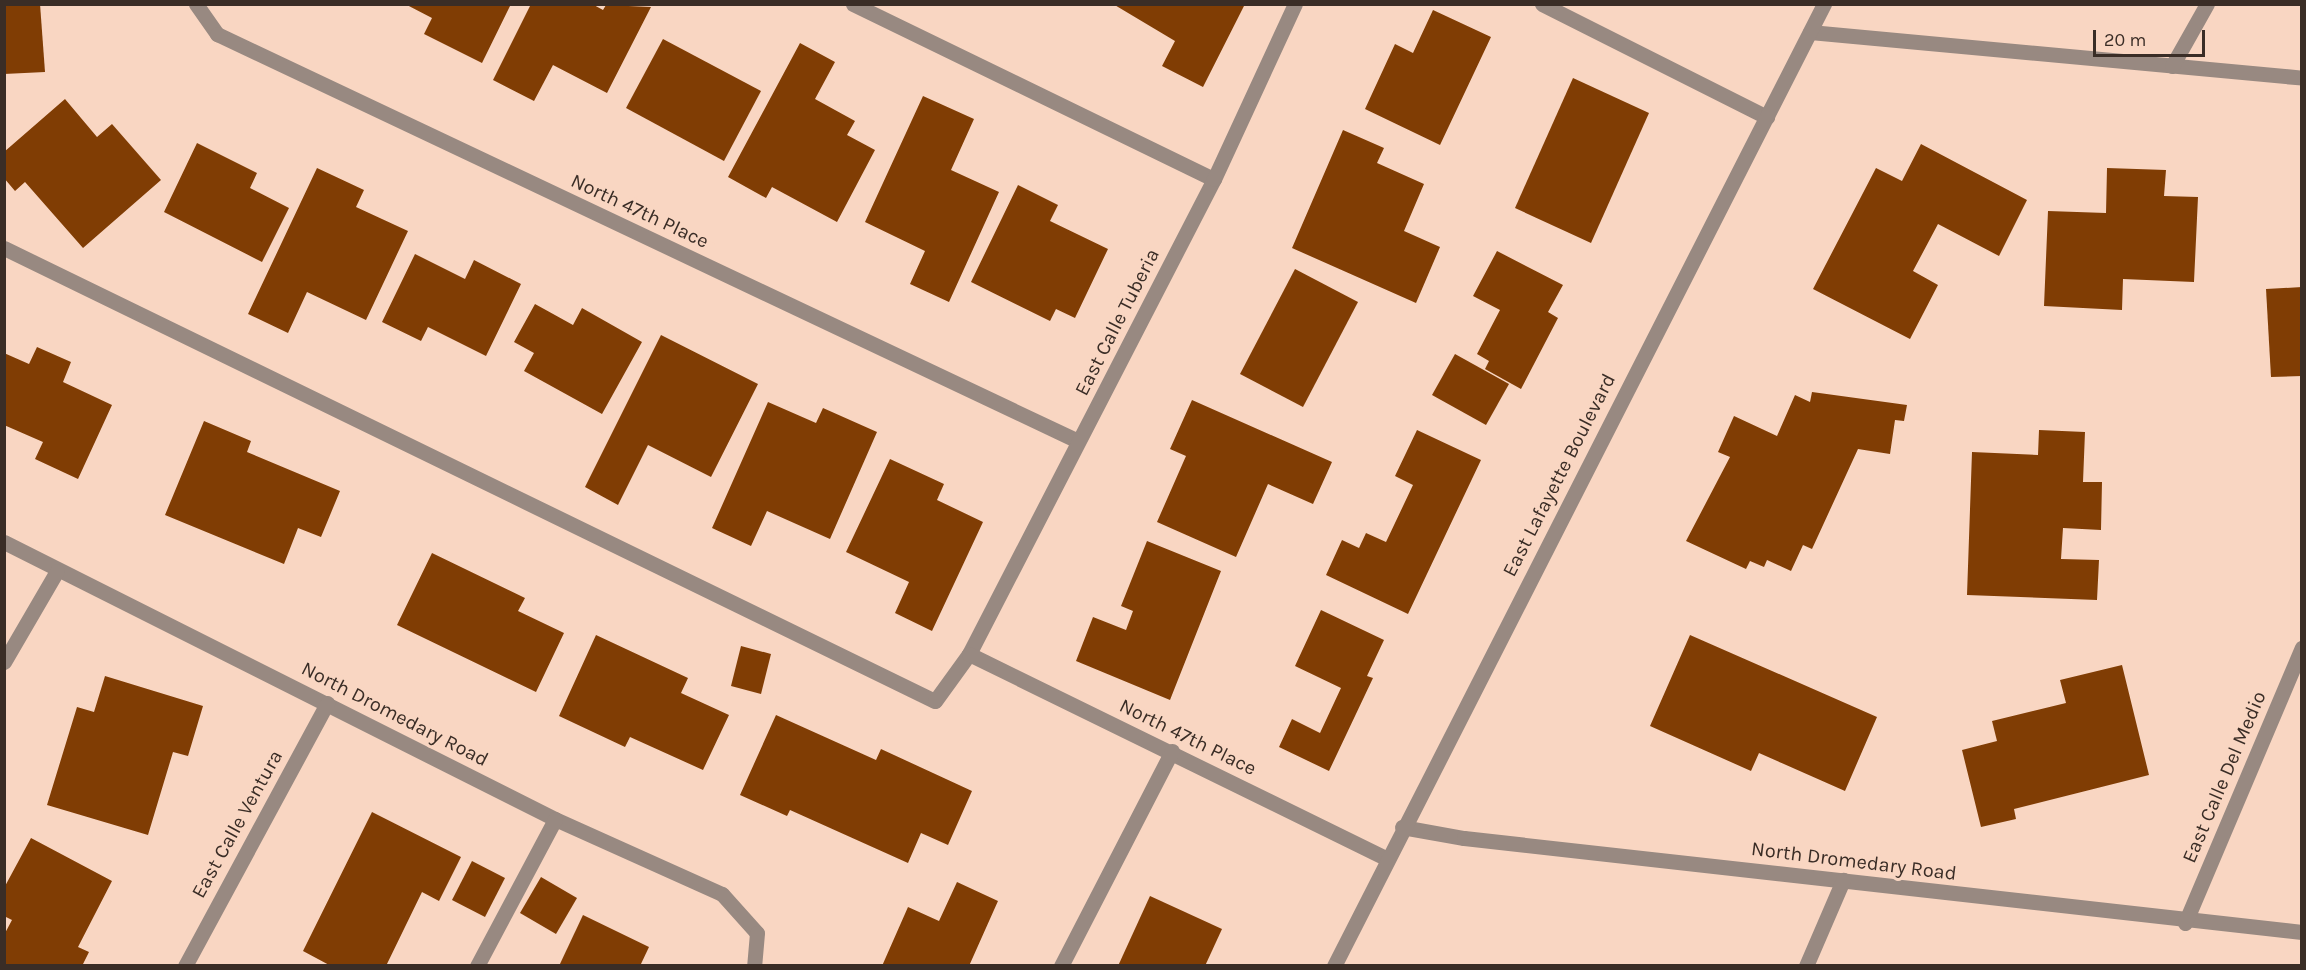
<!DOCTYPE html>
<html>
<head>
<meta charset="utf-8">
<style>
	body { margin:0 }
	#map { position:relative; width:2306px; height:970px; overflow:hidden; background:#f9d6c2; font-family:Karla,sans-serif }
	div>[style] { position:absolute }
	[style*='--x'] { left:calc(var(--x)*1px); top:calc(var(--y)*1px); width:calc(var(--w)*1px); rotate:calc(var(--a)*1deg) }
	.building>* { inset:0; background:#803d04 }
	.minor>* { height:15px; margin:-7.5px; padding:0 7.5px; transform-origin:7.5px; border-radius:7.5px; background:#988981 }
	span { translate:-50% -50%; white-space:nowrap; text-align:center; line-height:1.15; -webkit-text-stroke:6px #f9d6c2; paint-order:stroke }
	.street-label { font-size:20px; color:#3a2d26 }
	.frame { position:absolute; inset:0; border:6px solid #3a2d26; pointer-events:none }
	.scale { position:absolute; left:2093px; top:30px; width:112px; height:27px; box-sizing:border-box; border:3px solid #3a2d26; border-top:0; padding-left:8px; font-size:18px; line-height:21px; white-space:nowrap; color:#3a2d26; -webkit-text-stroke:4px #f9d6c2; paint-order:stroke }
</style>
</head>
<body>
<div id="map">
	<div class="building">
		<i style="clip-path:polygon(4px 4px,40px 4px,45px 72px,4px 74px)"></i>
		<i style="clip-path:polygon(405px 4px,511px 4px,482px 63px,424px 34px,432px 18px)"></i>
		<i style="clip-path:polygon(531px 4px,592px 4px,603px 10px,606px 5px,651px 7px,607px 93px,553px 65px,534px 101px,493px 80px)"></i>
		<i style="clip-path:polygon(1113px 4px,1245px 4px,1203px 87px,1162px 66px,1175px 41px)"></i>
		<i style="clip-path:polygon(1433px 10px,1491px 37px,1440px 145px,1365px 109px,1395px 44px,1413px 53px)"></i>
		<i style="clip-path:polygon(663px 39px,761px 91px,724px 161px,626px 108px)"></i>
		<i style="clip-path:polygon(800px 43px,835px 62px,815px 99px,855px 121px,847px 135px,875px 150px,837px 222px,772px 187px,766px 198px,728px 177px)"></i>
		<i style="clip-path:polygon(1573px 78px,1649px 113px,1591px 243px,1515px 208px)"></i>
		<i style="clip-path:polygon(923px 96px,974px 119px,951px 170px,999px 192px,949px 302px,910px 284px,925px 251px,865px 222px)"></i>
		<i style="clip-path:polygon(65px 99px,97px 137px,112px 124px,161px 180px,83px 248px,25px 182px,15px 191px,4px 178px,4px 152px)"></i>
		<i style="clip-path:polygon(1343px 130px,1384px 148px,1377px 163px,1424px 184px,1404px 231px,1440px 247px,1416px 303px,1292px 248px)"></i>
		<i style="clip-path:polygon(197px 143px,257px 173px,250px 188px,289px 208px,262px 262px,164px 212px)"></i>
		<i style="clip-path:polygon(1921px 144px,2027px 200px,1999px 256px,1938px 224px,1913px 271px,1938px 285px,1910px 339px,1813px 289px,1876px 168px,1902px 181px)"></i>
		<i style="clip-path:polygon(317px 168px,364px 190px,356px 207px,408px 231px,366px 320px,307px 292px,288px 333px,248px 314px)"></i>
		<i style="clip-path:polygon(2107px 168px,2166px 170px,2164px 196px,2198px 197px,2194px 282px,2123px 279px,2122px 310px,2044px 306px,2048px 211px,2106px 213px)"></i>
		<i style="clip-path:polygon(1018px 185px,1058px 205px,1050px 221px,1108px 249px,1075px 318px,1056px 309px,1050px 321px,971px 282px)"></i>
		<i style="clip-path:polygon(1497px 251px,1563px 285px,1548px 312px,1558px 318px,1521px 389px,1485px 369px,1489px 361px,1477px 354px,1500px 310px,1473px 296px)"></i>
		<i style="clip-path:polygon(415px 254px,465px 279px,474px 260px,521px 284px,486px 356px,428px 327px,421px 341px,382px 322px)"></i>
		<i style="clip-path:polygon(1295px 269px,1358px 302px,1303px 407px,1240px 374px)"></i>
		<i style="clip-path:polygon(2302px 287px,2302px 376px,2271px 377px,2266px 289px)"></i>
		<i style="clip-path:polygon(535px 304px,573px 325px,582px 308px,642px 342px,602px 414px,524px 371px,534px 353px,514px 342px)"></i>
		<i style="clip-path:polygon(661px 335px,758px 384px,711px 477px,648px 445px,618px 505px,585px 487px)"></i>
		<i style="clip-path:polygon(37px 347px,71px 362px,63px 382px,112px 405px,78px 479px,35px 459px,43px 442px,4px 425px,4px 353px,29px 364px)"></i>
		<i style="clip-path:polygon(1455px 354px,1509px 384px,1486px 425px,1432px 395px)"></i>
		<i style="clip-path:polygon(1812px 392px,1907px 405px,1904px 421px,1895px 420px,1890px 454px,1858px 449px,1812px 549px,1803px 545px,1791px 571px,1767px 560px,1764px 567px,1750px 561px,1746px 569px,1686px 541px,1730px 457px,1718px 452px,1734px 416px,1777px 436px,1795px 395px,1810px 402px)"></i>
		<i style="clip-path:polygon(1192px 400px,1332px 462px,1313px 504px,1268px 484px,1236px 557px,1157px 522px,1186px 456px,1170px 449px)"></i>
		<i style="clip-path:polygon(768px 402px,816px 423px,823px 408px,877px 432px,830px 539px,767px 511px,751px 546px,712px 528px)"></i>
		<i style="clip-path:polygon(204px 421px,251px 441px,247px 452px,340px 491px,321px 537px,298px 528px,284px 564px,165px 515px)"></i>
		<i style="clip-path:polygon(1417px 430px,1481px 460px,1408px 614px,1326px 575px,1342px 540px,1359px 548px,1366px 533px,1386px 542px,1413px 485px,1395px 476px)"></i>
		<i style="clip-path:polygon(2039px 430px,2085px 432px,2083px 482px,2102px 482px,2101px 530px,2063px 528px,2061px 559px,2099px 560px,2097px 600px,1967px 595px,1972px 452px,2038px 455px)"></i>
		<i style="clip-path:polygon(890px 459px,944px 484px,937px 500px,983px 522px,932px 631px,895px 613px,909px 582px,846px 552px)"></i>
		<i style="clip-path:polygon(1147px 541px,1221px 571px,1170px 700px,1076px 661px,1093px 617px,1126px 630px,1133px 611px,1121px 606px)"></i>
		<i style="clip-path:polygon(432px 553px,525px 598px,518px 611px,564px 633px,536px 692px,397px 625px)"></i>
		<i style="clip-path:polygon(1321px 610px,1384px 640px,1367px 676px,1373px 678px,1329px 771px,1279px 747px,1292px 719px,1320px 733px,1341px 688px,1295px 666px)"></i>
		<i style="clip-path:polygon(596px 635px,688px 678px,681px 693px,729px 715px,703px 770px,630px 737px,625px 747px,559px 716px)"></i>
		<i style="clip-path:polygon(1690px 635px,1877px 717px,1845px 791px,1759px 753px,1751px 771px,1650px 726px)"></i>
		<i style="clip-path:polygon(741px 646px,771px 654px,761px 694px,731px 686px)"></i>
		<i style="clip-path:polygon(2122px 665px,2149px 775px,2014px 809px,2016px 819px,1981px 827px,1962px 750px,1997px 741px,1992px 721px,2066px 703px,2060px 680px)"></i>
		<i style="clip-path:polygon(105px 676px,203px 706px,188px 756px,173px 752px,148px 835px,47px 805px,77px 707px,94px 712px)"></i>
		<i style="clip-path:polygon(776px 715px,876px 760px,881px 749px,972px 791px,948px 845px,921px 833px,908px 863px,790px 810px,787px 816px,740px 795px)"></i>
		<i style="clip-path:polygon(372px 812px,461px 857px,439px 901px,422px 892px,386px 966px,331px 966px,303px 951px)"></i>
		<i style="clip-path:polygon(31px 838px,112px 881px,78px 947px,89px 952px,82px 966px,4px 966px,4px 935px,12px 920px,4px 916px,4px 888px)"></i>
		<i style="clip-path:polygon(472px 861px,505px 878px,485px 917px,452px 900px)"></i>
		<i style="clip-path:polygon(541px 877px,577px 898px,556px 934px,520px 913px)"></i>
		<i style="clip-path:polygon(957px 882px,998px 901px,969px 966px,882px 966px,908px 907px,939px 921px)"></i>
		<i style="clip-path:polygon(1150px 896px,1222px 929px,1205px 966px,1118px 966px)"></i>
		<i style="clip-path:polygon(583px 915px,649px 947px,640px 966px,559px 966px)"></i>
	</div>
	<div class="minor">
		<i style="--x:196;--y:4;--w:37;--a:55"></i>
		<i style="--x:217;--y:34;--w:952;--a:25.3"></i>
		<i style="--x:853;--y:4;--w:401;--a:25.9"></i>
		<i style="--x:1542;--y:4;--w:252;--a:26.7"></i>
		<i style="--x:1810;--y:32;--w:494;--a:5.3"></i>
		<i style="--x:2172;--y:66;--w:71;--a:-60.6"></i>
		<i style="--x:4;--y:248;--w:1035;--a:25.95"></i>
		<i style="--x:935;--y:701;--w:58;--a:-54.1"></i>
		<i style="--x:969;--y:654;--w:534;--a:-62.72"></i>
		<i style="--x:1214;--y:179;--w:193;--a:-65.2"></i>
		<i style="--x:4;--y:542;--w:617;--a:26.69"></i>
		<i style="--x:555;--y:819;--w:183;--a:24.2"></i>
		<i style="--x:722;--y:894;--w:52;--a:48.1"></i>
		<i style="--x:757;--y:933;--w:33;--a:95"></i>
		<i style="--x:969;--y:654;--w:466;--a:26.1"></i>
		<i style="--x:4;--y:662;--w:105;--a:-59.8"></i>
		<i style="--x:1402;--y:827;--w:63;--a:10.1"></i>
		<i style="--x:1464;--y:838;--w:843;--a:6.4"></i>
		<i style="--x:2185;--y:923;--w:299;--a:-67"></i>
		<i style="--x:185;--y:966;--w:299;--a:-61.6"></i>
		<i style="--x:477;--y:966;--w:166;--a:-62"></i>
		<i style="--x:1061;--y:966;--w:242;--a:-62.7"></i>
		<i style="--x:1334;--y:966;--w:1080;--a:-63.01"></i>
		<i style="--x:1806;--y:966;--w:94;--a:-66.7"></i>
	</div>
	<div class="street-label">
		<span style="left:640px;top:211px;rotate:25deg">North 47th Place</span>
		<span style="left:1117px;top:322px;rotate:-63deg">East Calle Tuberia</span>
		<span style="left:1559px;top:475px;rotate:-63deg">East Lafayette Boulevard</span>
		<span style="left:395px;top:714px;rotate:27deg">North Dromedary Road</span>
		<span style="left:1188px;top:737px;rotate:26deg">North 47th Place</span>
		<span style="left:2224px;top:777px;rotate:-67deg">East Calle Del Medio</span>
		<span style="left:237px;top:824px;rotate:-61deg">East Calle Ventura</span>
		<span style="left:1854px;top:861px;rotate:7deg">North Dromedary Road</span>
	</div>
	<div class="frame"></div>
	<div class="scale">20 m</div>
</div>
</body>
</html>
